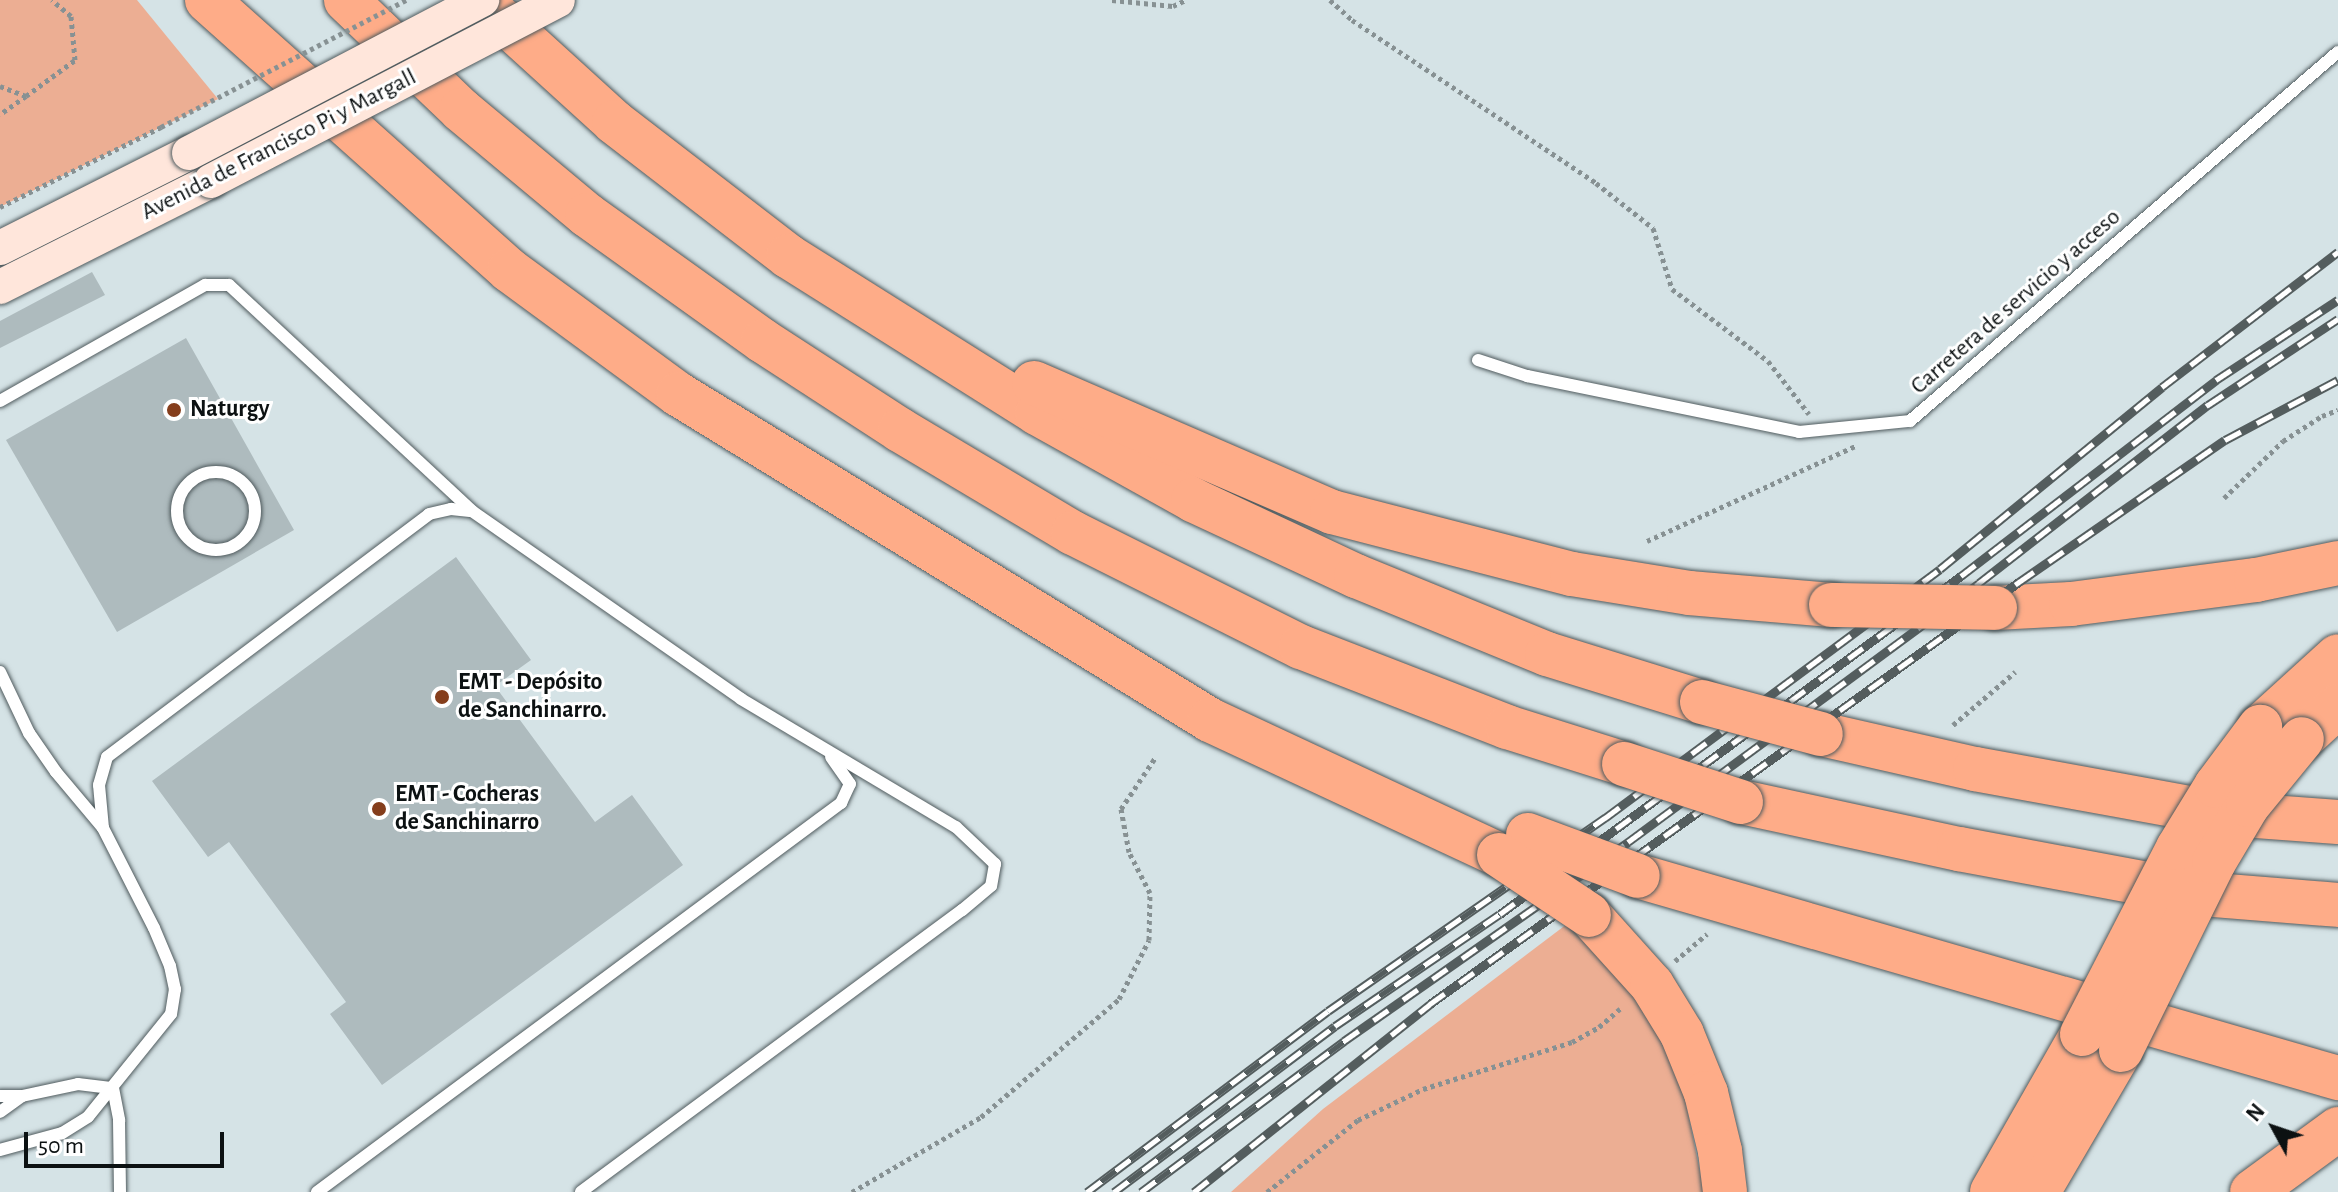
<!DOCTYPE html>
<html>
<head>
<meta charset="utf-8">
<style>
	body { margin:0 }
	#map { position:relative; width:2338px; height:1192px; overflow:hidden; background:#d5e3e6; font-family:"Alegreya Sans",sans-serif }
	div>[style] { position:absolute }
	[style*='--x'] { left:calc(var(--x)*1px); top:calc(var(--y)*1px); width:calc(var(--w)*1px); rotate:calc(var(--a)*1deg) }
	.green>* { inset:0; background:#ecae93 }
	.building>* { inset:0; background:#aebbbe }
	.path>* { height:5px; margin-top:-2.5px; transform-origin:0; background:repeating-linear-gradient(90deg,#879193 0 4px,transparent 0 8px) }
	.roads { filter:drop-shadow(0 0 2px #505b5e) drop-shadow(0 0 2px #505b5e) }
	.lane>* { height:12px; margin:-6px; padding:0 6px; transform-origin:6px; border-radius:6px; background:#fff }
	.lane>.ring { margin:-6px; padding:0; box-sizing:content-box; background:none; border:12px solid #fff; border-radius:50% }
	.secondary>* { height:34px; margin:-17px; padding:0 17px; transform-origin:17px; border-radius:17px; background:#ffe6db }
	.highway>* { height:44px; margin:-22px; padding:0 22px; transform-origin:22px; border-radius:22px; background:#feac88 }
	.rail>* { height:9px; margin-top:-4.5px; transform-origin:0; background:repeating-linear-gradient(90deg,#fff 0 18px,#545d5e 0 36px); box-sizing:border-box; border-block:2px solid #545d5e }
	.path-bridge>* { height:5px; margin-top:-2.5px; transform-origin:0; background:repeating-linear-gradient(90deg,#879193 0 4px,transparent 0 8px) }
	.bridges { filter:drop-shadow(0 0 2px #505b5e) drop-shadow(0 0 2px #505b5e) }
	.secondary-bridge>* { height:34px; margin:-17px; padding:0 17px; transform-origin:17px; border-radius:17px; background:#ffe6db }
	.highway-bridge>* { height:44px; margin:-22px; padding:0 22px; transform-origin:22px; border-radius:22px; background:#feac88 }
	.dots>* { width:22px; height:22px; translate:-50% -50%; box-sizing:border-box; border:4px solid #fff; border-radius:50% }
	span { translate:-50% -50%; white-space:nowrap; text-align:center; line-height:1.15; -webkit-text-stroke:6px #fff; paint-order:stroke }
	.street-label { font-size:24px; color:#0c1112 }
	.poi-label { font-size:24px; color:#0c1112; font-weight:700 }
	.left { translate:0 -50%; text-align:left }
	.north { position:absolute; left:2234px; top:1088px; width:80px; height:80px; -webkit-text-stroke:6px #fff; paint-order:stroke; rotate:310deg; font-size:22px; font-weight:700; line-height:32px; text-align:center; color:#0c1112 }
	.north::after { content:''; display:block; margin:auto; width:28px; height:36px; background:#0c1112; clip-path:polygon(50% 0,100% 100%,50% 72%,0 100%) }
	.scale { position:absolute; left:24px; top:1132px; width:200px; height:36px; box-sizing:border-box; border:4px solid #0c1112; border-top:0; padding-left:10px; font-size:24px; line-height:28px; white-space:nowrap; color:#0c1112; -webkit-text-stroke:6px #fff; paint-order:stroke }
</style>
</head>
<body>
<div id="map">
	<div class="green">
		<i style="clip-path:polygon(0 0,137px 0,218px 99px,0 207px)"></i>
		<i style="clip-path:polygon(1567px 924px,1600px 953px,1643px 1008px,1660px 1039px,1682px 1084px,1704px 1192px,1231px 1192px,1323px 1109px)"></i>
	</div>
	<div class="building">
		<i style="clip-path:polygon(92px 272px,105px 295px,0 348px,0 321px)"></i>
		<i style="clip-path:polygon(186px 338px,294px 530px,117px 632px,6px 440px)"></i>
		<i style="clip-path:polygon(456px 557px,531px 660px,495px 686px,595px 822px,632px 795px,683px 865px,382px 1085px,330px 1014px,346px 1002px,229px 842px,208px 857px,152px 781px)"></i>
	</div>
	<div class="path">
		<i style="--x:1112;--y:0;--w:61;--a:5.6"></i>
		<i style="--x:1173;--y:6;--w:14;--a:-25"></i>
		<i style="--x:1330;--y:0;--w:30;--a:42"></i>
		<i style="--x:1352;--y:20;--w:293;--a:33.7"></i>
		<i style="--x:1596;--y:183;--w:73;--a:38.3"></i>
		<i style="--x:1653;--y:228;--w:64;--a:72.7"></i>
		<i style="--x:1672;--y:289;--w:120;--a:36.9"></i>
		<i style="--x:1768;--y:361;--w:67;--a:52.3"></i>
		<i style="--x:0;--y:86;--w:28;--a:21"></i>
		<i style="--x:26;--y:96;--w:32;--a:145"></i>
		<i style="--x:26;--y:96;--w:61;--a:-36.3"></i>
		<i style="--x:75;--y:60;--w:44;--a:-95.2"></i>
		<i style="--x:71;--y:16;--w:25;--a:-140"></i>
		<i style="--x:0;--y:207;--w:180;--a:-26.4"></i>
		<i style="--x:2224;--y:498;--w:82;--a:-44"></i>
		<i style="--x:2283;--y:441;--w:46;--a:-32.7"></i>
		<i style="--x:2322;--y:416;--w:17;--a:-21"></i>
		<i style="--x:1647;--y:541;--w:229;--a:-24.5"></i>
		<i style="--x:1953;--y:725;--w:82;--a:-40.5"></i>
		<i style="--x:1675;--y:961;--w:42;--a:-40.2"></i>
		<i style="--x:852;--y:1192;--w:149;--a:-30.2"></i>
		<i style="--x:981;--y:1117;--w:182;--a:-40.5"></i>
		<i style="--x:1119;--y:999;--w:66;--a:-63"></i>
		<i style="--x:1149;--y:940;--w:47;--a:-88.8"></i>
		<i style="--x:1150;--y:893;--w:46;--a:-117.1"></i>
		<i style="--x:1129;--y:852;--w:44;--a:-100.5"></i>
		<i style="--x:1121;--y:809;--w:61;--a:-56.3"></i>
		<i style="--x:1267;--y:1192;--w:116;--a:-38.4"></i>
		<i style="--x:1358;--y:1120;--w:72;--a:-25.5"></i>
		<i style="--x:1423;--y:1089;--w:156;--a:-17.5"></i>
		<i style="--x:1572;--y:1042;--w:31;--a:-29"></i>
		<i style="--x:1599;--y:1027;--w:28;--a:-41"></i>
	</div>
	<div class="roads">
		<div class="lane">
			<i style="--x:1478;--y:360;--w:52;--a:18.1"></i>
			<i style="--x:1527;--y:376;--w:278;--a:11.6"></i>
			<i style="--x:1799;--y:432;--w:112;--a:-5.7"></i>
			<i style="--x:1910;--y:421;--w:565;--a:-40.77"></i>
			<i style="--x:0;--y:401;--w:236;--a:-29.5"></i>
			<i style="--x:205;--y:285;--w:24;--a:0"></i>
			<i style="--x:229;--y:285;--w:332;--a:42.9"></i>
			<i style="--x:472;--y:511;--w:328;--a:34.9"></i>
			<i style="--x:741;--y:699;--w:250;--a:30.8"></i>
			<i style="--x:956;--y:827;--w:54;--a:43.5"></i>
			<i style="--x:995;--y:864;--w:22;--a:100"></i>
			<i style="--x:991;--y:886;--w:38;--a:140"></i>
			<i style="--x:962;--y:910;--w:474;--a:143.5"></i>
			<i class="ring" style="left:177px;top:472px;width:66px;height:66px"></i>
			<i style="--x:0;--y:672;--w:68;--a:64.6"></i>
			<i style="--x:29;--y:733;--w:47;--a:55.3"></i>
			<i style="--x:56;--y:772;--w:73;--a:50"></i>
			<i style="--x:103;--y:828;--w:112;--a:63"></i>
			<i style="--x:154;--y:928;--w:41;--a:67.2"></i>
			<i style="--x:170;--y:966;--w:24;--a:78"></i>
			<i style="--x:175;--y:989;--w:25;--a:99"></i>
			<i style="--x:171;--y:1014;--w:132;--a:128.9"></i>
			<i style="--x:88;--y:1117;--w:31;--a:148"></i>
			<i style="--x:62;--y:1133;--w:64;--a:164.7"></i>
			<i style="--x:103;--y:828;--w:43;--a:-95.3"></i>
			<i style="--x:99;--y:785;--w:29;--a:-74"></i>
			<i style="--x:107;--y:757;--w:403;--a:-37"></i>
			<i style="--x:429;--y:514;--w:23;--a:-13"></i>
			<i style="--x:451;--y:509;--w:19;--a:6"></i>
			<i style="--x:113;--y:1088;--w:33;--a:79"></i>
			<i style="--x:119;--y:1120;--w:72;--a:89.2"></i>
			<i style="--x:0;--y:1096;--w:22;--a:0"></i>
			<i style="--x:22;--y:1096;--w:57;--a:-12.1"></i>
			<i style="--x:78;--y:1084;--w:35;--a:7"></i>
			<i style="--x:0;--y:1112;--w:27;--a:-36"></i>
			<i style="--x:317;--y:1192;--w:653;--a:-36.59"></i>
			<i style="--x:841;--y:803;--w:21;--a:-65"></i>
			<i style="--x:850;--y:784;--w:33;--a:-125"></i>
		</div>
		<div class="secondary">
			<i style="--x:0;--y:248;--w:212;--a:-26.7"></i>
			<i style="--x:0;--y:287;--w:236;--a:-26.7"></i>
		</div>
		<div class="highway">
			<i style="--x:207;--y:0;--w:405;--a:41.8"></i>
			<i style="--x:509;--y:270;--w:210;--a:36.3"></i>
			<i style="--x:678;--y:394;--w:624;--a:31.5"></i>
			<i style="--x:1210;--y:720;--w:319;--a:25"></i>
			<i style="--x:346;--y:0;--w:159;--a:43.7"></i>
			<i style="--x:461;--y:110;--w:164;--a:39.8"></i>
			<i style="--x:587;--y:215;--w:216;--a:35.6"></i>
			<i style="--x:763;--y:341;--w:163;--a:33"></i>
			<i style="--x:900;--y:430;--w:201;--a:30.8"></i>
			<i style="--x:1073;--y:533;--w:255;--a:26.6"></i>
			<i style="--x:1301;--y:647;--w:221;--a:21.2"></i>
			<i style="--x:1507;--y:727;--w:123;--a:17.5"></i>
			<i style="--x:480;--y:0;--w:181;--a:42.3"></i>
			<i style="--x:614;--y:122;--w:220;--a:37.6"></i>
			<i style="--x:788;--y:256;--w:294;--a:32.2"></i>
			<i style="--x:1037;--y:413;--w:179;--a:29.1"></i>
			<i style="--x:1193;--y:500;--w:180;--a:25"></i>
			<i style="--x:1356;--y:576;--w:206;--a:22.2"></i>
			<i style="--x:1547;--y:654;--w:162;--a:17.2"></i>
			<i style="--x:1034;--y:383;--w:325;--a:23.4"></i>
			<i style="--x:1332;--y:512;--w:248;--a:14.5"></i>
			<i style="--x:1572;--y:574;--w:119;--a:9.2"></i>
			<i style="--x:1689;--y:593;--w:143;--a:4.8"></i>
			<i style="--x:1995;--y:608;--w:76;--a:-3"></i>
			<i style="--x:2071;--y:604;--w:187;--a:-7.4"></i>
			<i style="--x:2256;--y:580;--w:84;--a:-11.7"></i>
			<i style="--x:2260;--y:727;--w:105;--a:-42.3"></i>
			<i style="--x:1821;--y:734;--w:158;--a:12.8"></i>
			<i style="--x:1975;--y:769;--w:245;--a:10.3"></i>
			<i style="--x:2216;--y:813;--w:122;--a:4.2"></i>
			<i style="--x:2302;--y:739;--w:49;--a:-42.5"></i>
			<i style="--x:1741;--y:802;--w:223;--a:12.2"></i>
			<i style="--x:1959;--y:849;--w:247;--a:10.5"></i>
			<i style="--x:2202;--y:894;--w:136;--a:4.6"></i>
			<i style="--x:1638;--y:876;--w:729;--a:16.1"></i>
			<i style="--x:1589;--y:915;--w:94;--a:48"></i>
			<i style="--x:1652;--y:985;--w:57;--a:58.5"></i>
			<i style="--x:1682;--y:1034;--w:64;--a:67.9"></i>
			<i style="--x:1706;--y:1093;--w:60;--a:76.4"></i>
			<i style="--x:1720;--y:1151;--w:41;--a:83"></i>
			<i style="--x:1992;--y:1192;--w:182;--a:-60.3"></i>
			<i style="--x:2038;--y:1192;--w:164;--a:-59.7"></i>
			<i style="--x:2252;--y:1192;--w:107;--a:-36.2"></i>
		</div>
	</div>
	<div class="rail">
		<i style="--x:1087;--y:1192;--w:301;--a:-36.9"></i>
		<i style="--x:1328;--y:1011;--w:338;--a:-34.9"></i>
		<i style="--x:1605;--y:818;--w:417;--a:-36.6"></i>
		<i style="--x:1940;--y:569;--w:287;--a:-39.3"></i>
		<i style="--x:2162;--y:387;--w:222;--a:-37.5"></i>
		<i style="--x:1114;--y:1192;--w:276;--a:-36.9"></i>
		<i style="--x:1335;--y:1026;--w:199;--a:-34.2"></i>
		<i style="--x:1500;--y:914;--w:572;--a:-36.25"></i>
		<i style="--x:1961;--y:576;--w:322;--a:-37.5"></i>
		<i style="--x:2216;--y:380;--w:146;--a:-33.3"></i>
		<i style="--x:1141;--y:1192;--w:253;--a:-36.6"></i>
		<i style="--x:1344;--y:1041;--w:347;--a:-35"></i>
		<i style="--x:1628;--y:842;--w:436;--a:-36.4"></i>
		<i style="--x:1979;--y:583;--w:290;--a:-37.9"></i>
		<i style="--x:2208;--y:405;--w:156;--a:-33.5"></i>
		<i style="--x:1194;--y:1192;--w:302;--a:-38.5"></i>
		<i style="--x:1430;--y:1004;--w:725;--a:-35.62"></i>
		<i style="--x:2019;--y:582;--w:250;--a:-34.6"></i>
		<i style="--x:2225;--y:440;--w:128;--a:-28"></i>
	</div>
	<div class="path-bridge">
		<i style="--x:161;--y:127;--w:276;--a:-27.4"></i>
	</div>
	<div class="bridges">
		<div class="secondary-bridge">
			<i style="--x:189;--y:153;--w:331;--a:-27.6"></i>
			<i style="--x:211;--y:181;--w:391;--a:-27.5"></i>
		</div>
		<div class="highway-bridge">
			<i style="--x:1831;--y:605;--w:164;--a:1"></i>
			<i style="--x:1702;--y:702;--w:123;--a:15.1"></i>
			<i style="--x:1624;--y:764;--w:123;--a:18"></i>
			<i style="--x:1528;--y:835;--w:117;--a:20.4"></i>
			<i style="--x:1499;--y:855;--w:108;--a:33.7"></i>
			<i style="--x:2082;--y:1034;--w:209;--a:-62.7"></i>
			<i style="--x:2178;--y:848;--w:73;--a:-58.5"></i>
			<i style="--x:2216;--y:786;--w:74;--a:-53.3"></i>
			<i style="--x:2121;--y:1050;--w:210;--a:-63.7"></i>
			<i style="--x:2214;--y:862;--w:66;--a:-59.2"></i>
			<i style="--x:2248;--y:805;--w:85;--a:-50.7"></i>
		</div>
	</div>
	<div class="dots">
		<i style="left:174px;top:410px;background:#853e1c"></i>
		<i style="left:442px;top:697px;background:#853e1c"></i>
		<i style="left:379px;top:809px;background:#853e1c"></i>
	</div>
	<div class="street-label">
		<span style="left:279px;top:145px;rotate:-27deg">Avenida de Francisco Pi y Margall</span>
		<span style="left:2016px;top:302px;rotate:-41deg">Carretera de servicio y acceso</span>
	</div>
	<div class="poi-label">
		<span class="left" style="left:190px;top:410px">Naturgy</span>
		<span class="left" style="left:458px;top:697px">EMT - Depósito<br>de Sanchinarro.</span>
		<span class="left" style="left:395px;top:809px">EMT - Cocheras<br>de Sanchinarro</span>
	</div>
	<div class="north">N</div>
	<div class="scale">50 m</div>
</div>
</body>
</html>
